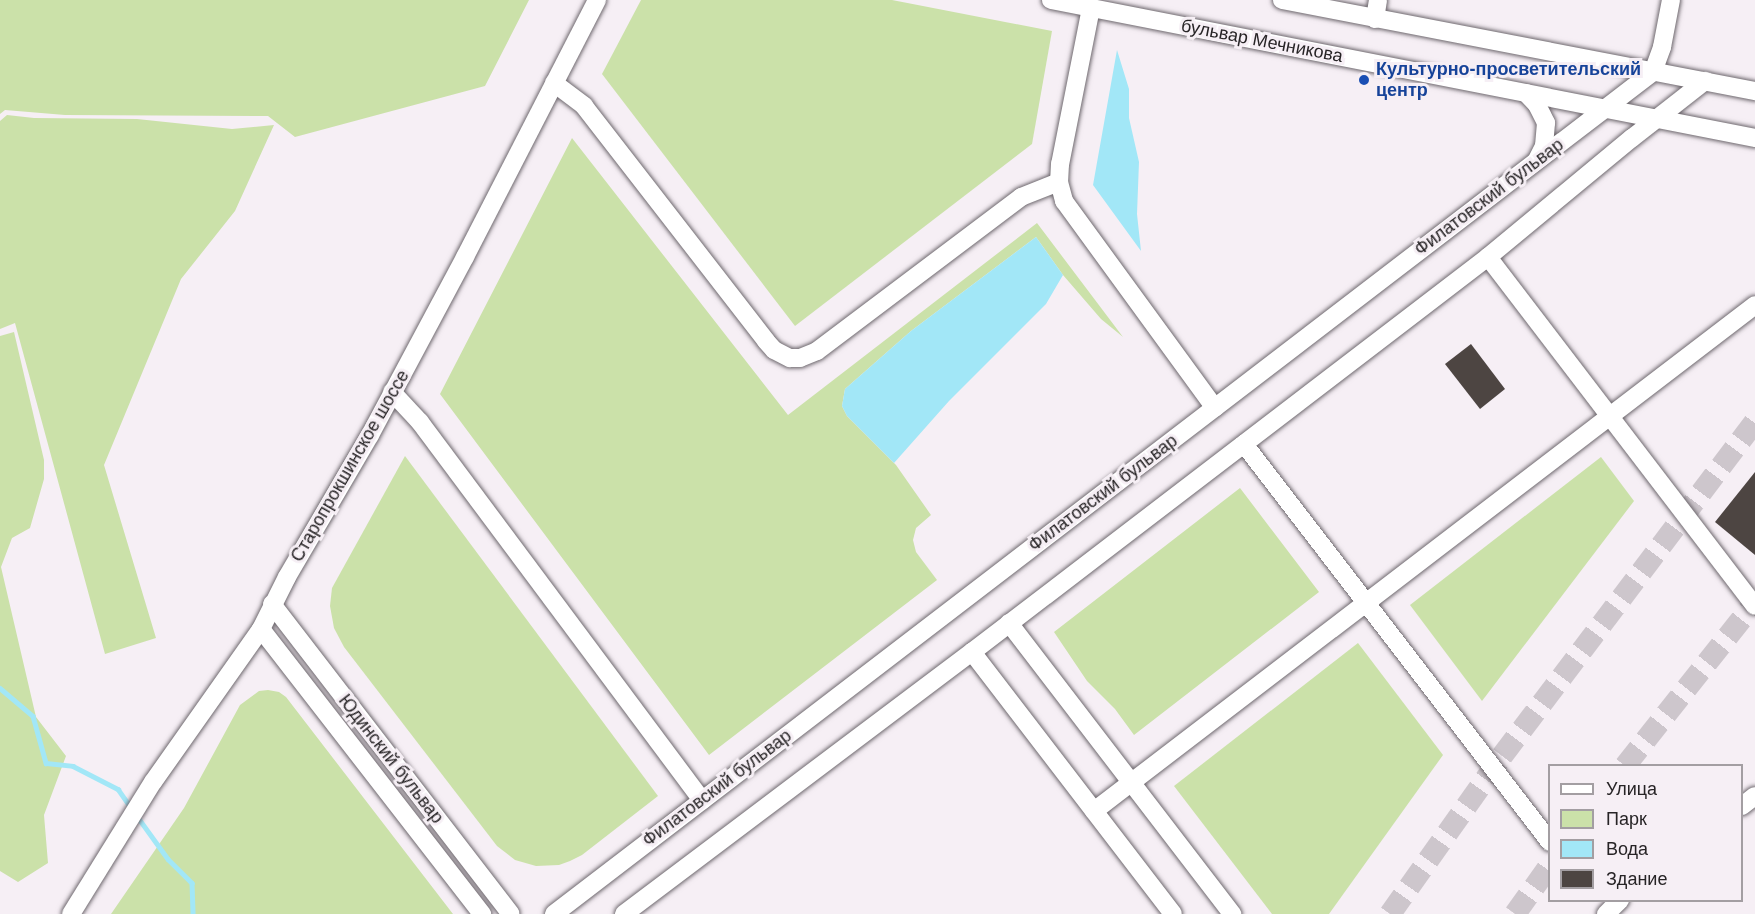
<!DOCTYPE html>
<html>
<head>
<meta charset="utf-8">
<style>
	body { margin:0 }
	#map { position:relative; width:1755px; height:914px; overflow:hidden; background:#f6eff5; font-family:Arial,sans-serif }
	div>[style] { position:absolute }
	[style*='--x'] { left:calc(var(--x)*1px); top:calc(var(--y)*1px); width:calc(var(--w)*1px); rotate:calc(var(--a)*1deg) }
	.green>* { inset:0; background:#cbe1a9 }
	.water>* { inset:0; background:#a2e7f7 }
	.stream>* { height:4.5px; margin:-2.25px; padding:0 2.25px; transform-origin:2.25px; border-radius:2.25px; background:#a2e7f7 }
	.building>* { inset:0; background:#4d4542 }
	.major-tunnel>* { height:22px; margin-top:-11px; transform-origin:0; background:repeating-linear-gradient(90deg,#cdc6cc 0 22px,transparent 0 33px) }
	.roads { filter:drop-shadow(0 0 2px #6e686e) drop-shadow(0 0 2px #6e686e) }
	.minor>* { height:18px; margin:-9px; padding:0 9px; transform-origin:9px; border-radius:9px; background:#fff }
	.dots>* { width:16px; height:16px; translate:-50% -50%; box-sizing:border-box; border:3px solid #f6eff5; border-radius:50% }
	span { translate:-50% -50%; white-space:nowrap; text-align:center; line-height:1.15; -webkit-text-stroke:6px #f6eff5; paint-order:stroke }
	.street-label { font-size:18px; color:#272426 }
	.transit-label { font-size:18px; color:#164399; font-weight:700 }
	.left { translate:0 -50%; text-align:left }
	.legend { position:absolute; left:1548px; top:764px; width:195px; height:138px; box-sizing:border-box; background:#f6eff5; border:2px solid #a39ea2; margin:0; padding:8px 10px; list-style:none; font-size:18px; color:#272426 }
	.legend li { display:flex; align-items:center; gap:12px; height:30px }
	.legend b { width:30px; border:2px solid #a39ea2 }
</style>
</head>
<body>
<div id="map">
	<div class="green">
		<i style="clip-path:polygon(0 0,529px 0,485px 86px,295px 137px,268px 116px,65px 115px,5px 110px,0 114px)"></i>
		<i style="clip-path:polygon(641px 0,892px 0,1052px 31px,1032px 144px,795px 326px,602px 74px)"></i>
		<i style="clip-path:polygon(7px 115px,34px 118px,137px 119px,232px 129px,274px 125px,235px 211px,181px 279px,104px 465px,156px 638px,105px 654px,15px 323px,0 329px,0 121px)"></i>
		<i style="clip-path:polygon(572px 138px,788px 415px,1037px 223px,1123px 337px,1101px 319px,1063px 275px,1036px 237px,911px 331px,845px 389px,842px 406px,847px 416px,896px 465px,931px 515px,916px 528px,913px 540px,916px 552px,937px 580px,709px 755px,440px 394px)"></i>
		<i style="clip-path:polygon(14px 332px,44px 460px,44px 479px,30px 528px,12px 538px,1px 567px,36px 717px,66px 756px,44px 815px,48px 863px,18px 882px,0 871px,0 336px)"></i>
		<i style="clip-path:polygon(405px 456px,658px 796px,582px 855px,570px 861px,559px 865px,536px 866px,515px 860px,497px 846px,344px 647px,334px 628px,330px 606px,332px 588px)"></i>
		<i style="clip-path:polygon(1601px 457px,1634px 501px,1482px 701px,1410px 605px)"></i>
		<i style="clip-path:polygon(1240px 488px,1319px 592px,1134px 735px,1115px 709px,1087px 681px,1054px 632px)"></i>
		<i style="clip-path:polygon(1358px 643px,1443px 755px,1329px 914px,1272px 914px,1174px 786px)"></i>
		<i style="clip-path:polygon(268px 690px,279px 692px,286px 697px,453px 914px,111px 914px,184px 808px,240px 705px,259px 691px)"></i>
	</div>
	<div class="water">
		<i style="clip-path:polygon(1117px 50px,1129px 89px,1129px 118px,1139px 162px,1137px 214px,1141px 251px,1093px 185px)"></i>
		<i style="clip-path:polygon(1036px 237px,1063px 275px,1046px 304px,949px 401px,894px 463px,847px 416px,842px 406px,845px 389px,911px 331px)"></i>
	</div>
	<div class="stream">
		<i style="--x:0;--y:688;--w:43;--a:40.3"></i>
		<i style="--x:33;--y:716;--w:49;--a:74.5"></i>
		<i style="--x:46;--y:763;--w:27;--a:6"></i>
		<i style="--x:73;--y:766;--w:51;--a:27.1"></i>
		<i style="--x:118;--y:789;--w:24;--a:55"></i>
		<i style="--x:137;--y:816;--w:53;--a:54.2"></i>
		<i style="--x:168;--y:859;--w:34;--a:45"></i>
		<i style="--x:192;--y:883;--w:31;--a:88"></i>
	</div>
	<div class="building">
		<i style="clip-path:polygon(1471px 344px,1505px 389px,1480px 409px,1445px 364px)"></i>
		<i style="clip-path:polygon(1755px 472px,1755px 555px,1715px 522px)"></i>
	</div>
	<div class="major-tunnel">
		<i style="--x:1625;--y:766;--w:209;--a:-51.6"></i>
		<i style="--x:1390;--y:914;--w:194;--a:-54.7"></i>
		<i style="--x:1502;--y:756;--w:419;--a:-52.9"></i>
		<i style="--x:1515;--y:914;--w:60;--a:-54.5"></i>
	</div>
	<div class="roads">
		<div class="minor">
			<i style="--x:1051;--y:0;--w:717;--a:11.09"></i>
			<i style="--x:1282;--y:0;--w:482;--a:10.9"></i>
			<i style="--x:1091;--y:8;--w:159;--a:101.2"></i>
			<i style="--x:1060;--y:164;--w:18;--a:93"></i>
			<i style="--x:1059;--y:182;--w:20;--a:75"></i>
			<i style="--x:1064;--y:201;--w:256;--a:53.9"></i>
			<i style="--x:1375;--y:19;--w:19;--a:-81"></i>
			<i style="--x:1653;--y:72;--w:27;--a:-70"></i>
			<i style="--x:1662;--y:47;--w:48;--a:-79.2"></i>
			<i style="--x:554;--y:83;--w:38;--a:37"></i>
			<i style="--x:584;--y:106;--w:297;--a:52.2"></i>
			<i style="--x:766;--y:341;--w:12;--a:48"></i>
			<i style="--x:774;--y:350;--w:18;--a:27"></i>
			<i style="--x:790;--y:358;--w:10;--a:0"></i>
			<i style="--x:800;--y:358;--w:18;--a:-22"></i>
			<i style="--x:817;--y:351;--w:256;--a:-37"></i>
			<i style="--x:1021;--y:197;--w:41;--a:-21.5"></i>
			<i style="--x:1526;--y:93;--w:16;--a:47"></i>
			<i style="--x:1537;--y:105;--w:20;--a:63"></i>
			<i style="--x:1546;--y:123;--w:23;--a:95"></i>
			<i style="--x:1544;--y:146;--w:16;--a:117"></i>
			<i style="--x:1488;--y:257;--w:439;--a:52.6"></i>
			<i style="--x:392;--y:392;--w:41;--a:47"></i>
			<i style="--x:420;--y:422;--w:472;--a:53.3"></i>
			<i style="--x:1244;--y:444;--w:502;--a:52.45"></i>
			<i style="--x:272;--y:604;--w:391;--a:52.4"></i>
			<i style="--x:1009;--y:623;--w:367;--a:52.5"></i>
			<i style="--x:261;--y:629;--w:361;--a:52.2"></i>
			<i style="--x:972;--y:652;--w:330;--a:52.5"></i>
			<i style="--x:1742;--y:806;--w:16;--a:-38"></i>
			<i style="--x:1094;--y:811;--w:832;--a:-37.43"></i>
			<i style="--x:71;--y:914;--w:155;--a:-58.2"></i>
			<i style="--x:153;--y:782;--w:187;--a:-54.8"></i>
			<i style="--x:261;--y:629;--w:58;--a:-63.4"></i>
			<i style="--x:287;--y:577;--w:164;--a:-59.7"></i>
			<i style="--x:370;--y:435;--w:202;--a:-61.9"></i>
			<i style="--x:465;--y:257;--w:289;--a:-62.8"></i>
			<i style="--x:554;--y:914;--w:1384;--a:-37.46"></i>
			<i style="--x:624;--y:914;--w:436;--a:-37"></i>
			<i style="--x:972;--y:652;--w:650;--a:-37.43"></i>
			<i style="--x:1488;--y:257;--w:187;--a:-39.6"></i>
			<i style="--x:1632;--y:138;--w:93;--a:-38"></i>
			<i style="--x:1606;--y:914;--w:20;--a:-45"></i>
		</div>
	</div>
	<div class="dots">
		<i style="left:1364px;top:80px;background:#1a4fb4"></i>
	</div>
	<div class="street-label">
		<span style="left:1262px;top:41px;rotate:11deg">бульвар Мечникова</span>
		<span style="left:1489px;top:197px;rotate:-37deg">Филатовский бульвар</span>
		<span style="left:350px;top:466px;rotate:-60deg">Старопрокшинское шоссе</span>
		<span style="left:1103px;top:493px;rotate:-37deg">Филатовский бульвар</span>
		<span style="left:391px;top:759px;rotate:52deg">Юдинский бульвар</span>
		<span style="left:717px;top:788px;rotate:-37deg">Филатовский бульвар</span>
	</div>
	<div class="transit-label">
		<span class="left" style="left:1376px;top:80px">Культурно-просветительский<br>центр</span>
	</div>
	<ul class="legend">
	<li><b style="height:8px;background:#fff"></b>Улица</li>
	<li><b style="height:16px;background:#cbe1a9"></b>Парк</li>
	<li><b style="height:16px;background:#a2e7f7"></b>Вода</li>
	<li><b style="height:16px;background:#4d4542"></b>Здание</li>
	</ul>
</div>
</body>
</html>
